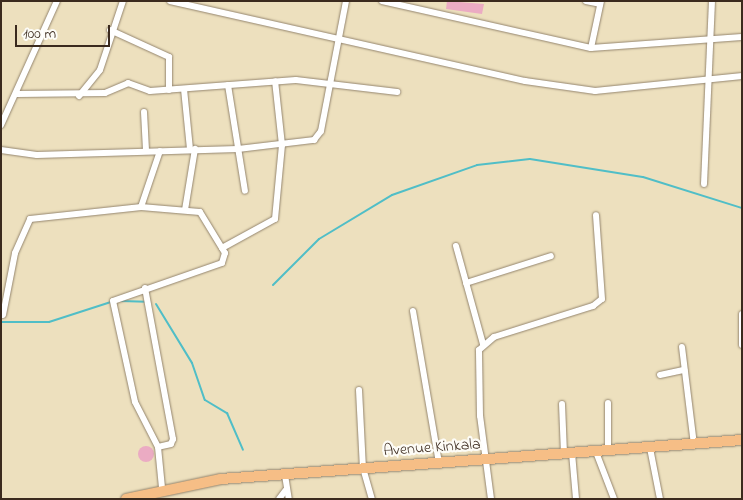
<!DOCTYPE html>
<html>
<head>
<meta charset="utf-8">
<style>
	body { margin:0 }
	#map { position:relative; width:743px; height:500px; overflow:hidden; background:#ede0be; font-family:"Indie Flower",sans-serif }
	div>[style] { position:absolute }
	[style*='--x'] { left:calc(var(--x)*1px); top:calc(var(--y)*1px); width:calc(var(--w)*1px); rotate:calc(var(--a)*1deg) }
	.stream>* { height:2px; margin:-1px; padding:0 1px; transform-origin:1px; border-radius:1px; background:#50bec7 }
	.building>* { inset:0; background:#ebabc3 }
	.round { border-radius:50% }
	.roads { filter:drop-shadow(0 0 1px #94856e) drop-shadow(0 0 1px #94856e) }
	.minor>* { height:6px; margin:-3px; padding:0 3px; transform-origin:3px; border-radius:3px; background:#fff }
	.primary>* { height:10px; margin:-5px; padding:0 5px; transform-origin:5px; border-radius:5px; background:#f6be86 }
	span { translate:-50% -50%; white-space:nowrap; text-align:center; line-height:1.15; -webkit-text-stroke:4.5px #fdfcf7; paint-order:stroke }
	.street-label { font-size:16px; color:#3b2a1e }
	.frame { position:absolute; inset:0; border:2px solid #3b2a1e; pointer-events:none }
	.scale { position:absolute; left:15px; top:25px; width:95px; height:22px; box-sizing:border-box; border:2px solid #3b2a1e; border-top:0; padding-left:6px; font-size:15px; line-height:18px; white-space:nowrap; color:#3b2a1e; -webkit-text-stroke:4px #fdfcf7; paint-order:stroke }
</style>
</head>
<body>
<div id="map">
	<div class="stream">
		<i style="--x:273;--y:285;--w:65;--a:-45"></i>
		<i style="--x:319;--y:239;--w:85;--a:-31.1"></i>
		<i style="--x:392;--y:195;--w:90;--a:-19.4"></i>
		<i style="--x:477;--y:165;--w:53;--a:-6.5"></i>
		<i style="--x:530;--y:159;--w:114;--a:9.1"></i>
		<i style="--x:643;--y:177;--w:104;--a:17.4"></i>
		<i style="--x:121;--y:301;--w:25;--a:2"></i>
		<i style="--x:156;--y:304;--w:69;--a:58.6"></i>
		<i style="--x:192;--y:363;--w:39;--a:71"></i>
		<i style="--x:205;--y:400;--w:26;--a:31"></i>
		<i style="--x:227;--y:413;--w:40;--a:66.6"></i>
		<i style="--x:1;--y:322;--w:48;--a:0"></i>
		<i style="--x:49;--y:322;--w:65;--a:-17.9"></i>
	</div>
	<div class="building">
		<i style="clip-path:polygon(447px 1px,484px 4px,482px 14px,446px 9px)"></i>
		<i class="round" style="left:138px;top:446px;width:16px;height:16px"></i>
	</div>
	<div class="roads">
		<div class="minor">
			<i style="--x:170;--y:1;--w:364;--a:12.7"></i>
			<i style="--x:525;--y:81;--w:71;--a:8.1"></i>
			<i style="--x:595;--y:91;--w:148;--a:-5.8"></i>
			<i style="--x:382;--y:1;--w:214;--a:12.7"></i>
			<i style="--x:591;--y:48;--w:151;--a:-4.2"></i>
			<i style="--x:586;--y:1;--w:14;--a:12"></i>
			<i style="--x:110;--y:30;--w:65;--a:24.6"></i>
			<i style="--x:169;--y:57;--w:33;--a:90"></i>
			<i style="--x:591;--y:48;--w:48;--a:-78"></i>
			<i style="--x:228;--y:85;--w:107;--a:80.9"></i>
			<i style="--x:184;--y:89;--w:60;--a:84.3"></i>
			<i style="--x:17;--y:94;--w:88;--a:-0.7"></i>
			<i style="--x:105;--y:93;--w:25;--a:-23"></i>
			<i style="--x:128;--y:83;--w:23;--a:20"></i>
			<i style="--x:150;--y:91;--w:146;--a:-4.3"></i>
			<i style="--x:296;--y:80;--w:102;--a:6.8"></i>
			<i style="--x:79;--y:96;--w:33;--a:-51"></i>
			<i style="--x:100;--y:70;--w:73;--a:-71.6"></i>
			<i style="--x:144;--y:112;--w:39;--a:87"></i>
			<i style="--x:1;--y:125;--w:136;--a:-65.7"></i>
			<i style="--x:1;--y:150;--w:36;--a:8"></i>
			<i style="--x:37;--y:155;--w:201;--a:-1.7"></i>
			<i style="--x:238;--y:149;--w:77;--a:-6.8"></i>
			<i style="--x:314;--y:140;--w:11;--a:-52"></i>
			<i style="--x:321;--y:131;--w:132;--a:-79.1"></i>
			<i style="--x:704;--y:184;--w:183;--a:-87.5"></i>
			<i style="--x:141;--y:207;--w:59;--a:-71.3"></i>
			<i style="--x:185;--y:210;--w:62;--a:-80.7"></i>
			<i style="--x:456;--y:246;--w:102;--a:74.6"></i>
			<i style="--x:222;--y:248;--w:60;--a:-28.7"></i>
			<i style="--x:275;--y:219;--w:74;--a:-84.6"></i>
			<i style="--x:282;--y:145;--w:64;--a:-96.2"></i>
			<i style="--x:466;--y:283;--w:89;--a:-17.6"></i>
			<i style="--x:145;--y:288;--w:154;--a:79.5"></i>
			<i style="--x:173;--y:439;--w:5;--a:112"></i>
			<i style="--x:171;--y:444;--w:13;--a:167"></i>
			<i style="--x:158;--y:447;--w:41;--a:84.4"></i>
			<i style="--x:413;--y:311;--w:154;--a:80.3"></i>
			<i style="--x:742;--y:314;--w:31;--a:90"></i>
			<i style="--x:3;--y:315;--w:63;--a:-79"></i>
			<i style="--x:15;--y:253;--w:37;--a:-66"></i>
			<i style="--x:30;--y:219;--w:112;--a:-6.2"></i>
			<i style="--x:141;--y:207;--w:59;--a:4.8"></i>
			<i style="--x:200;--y:212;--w:48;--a:58.6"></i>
			<i style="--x:225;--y:253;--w:10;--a:107"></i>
			<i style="--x:222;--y:263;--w:115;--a:160.8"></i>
			<i style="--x:113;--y:301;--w:103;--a:77.7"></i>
			<i style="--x:135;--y:402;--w:51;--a:62.9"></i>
			<i style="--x:682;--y:347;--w:99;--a:83"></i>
			<i style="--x:660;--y:375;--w:25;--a:-12"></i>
			<i style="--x:359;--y:390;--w:78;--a:87.1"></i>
			<i style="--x:363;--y:468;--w:32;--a:74"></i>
			<i style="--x:608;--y:403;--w:48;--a:90"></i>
			<i style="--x:562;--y:404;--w:50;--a:87.7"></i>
			<i style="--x:650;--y:448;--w:52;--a:78.9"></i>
			<i style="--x:596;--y:452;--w:50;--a:69"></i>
			<i style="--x:572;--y:453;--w:46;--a:85"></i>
			<i style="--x:285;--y:475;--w:24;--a:81"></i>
			<i style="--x:279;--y:499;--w:10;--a:-53"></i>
			<i style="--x:491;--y:499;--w:84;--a:-97.5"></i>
			<i style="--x:480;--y:416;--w:66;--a:-90.9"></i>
			<i style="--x:479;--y:350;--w:20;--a:-41"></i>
			<i style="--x:494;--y:337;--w:104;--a:-17.4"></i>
			<i style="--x:593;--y:306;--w:11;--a:-38"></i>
			<i style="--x:602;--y:299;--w:84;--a:-94.1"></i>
		</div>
		<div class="primary">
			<i style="--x:126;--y:499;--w:97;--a:-11.9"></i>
			<i style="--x:221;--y:479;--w:522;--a:-4.28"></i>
		</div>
	</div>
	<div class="street-label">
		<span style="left:432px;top:448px;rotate:-4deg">Avenue Kinkala</span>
	</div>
	<div class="frame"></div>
	<div class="scale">100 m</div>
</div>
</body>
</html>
